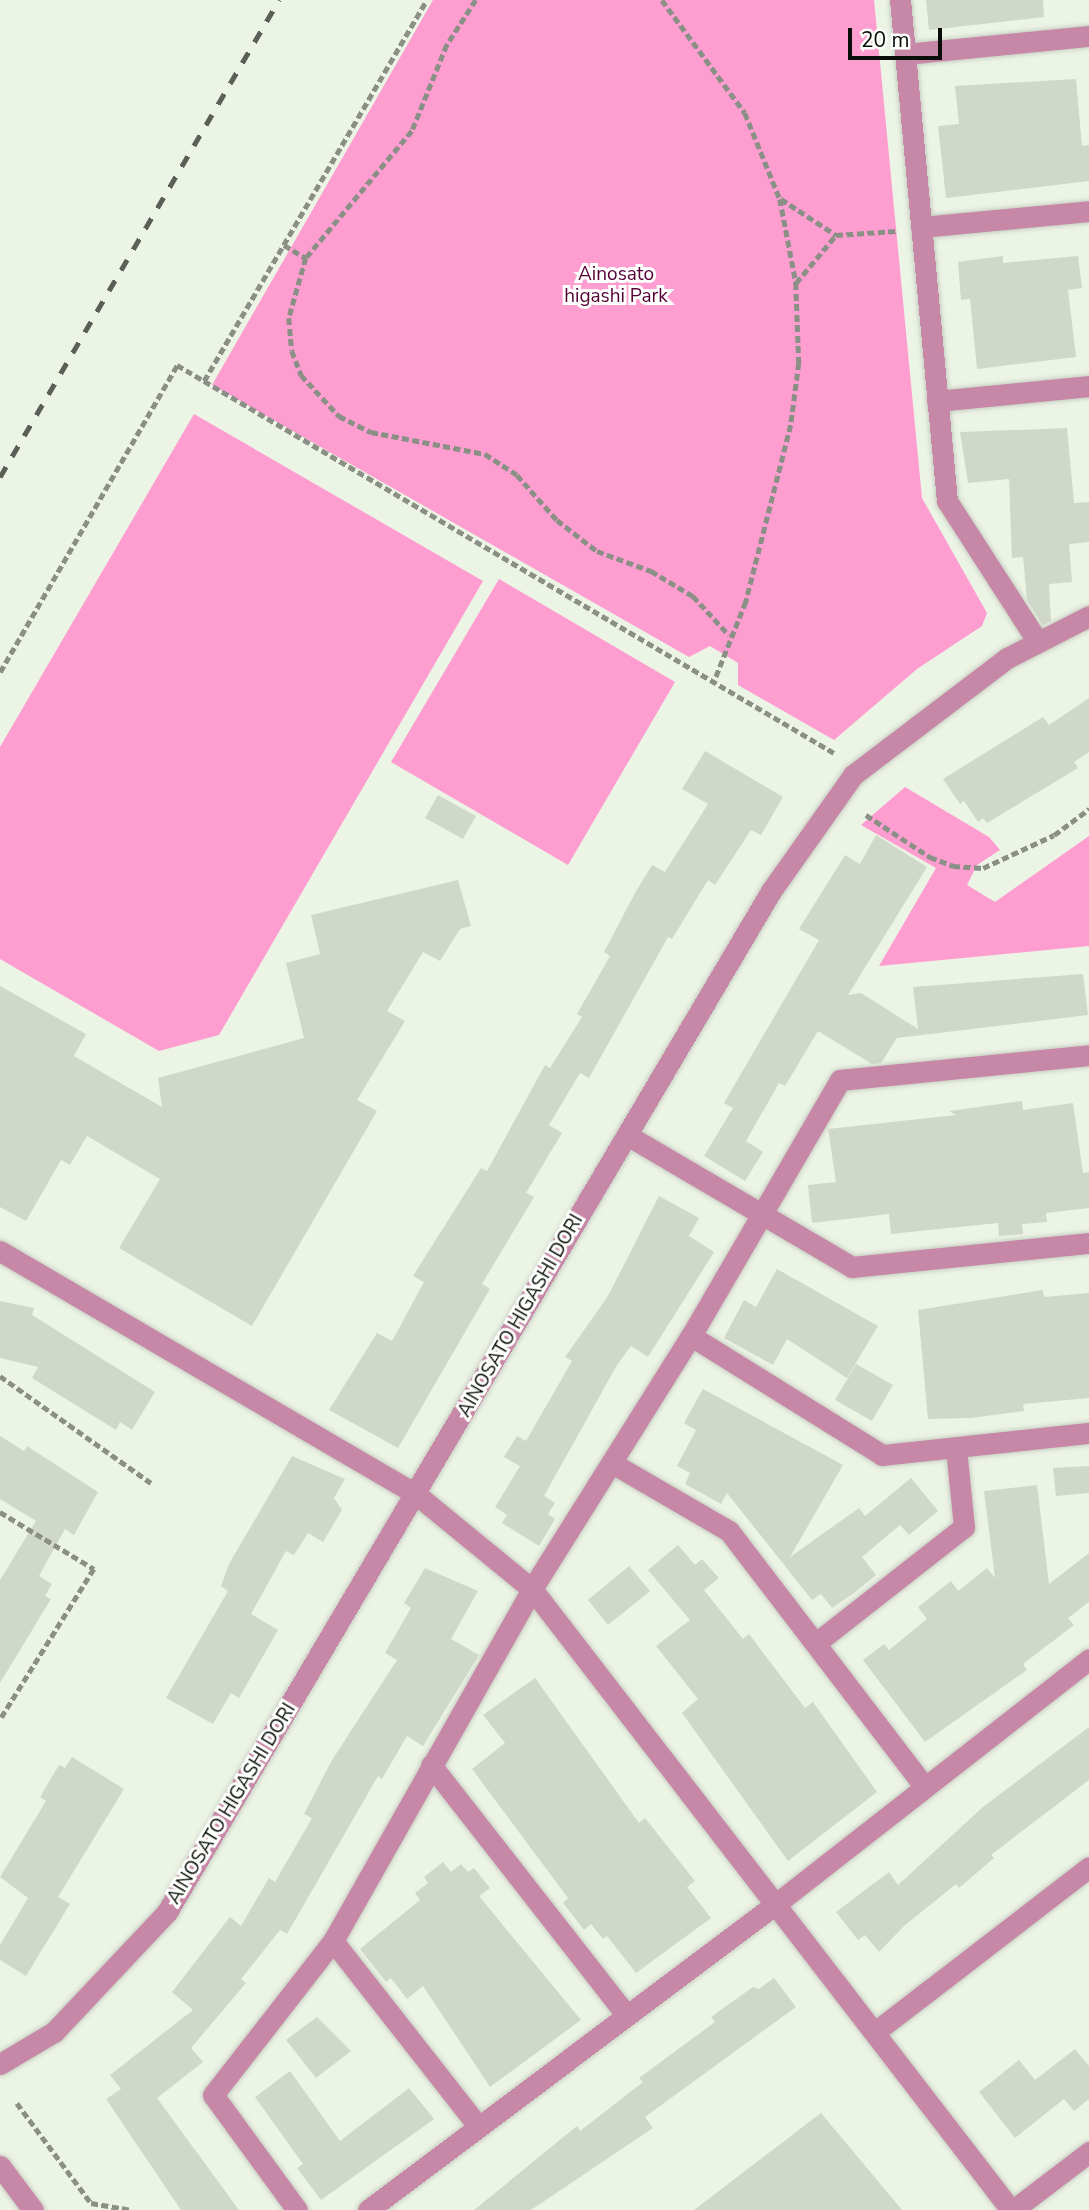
<!DOCTYPE html>
<html>
<head>
<meta charset="utf-8">
<style>
	body { margin:0 }
	#map { position:relative; width:1089px; height:2210px; overflow:hidden; background:#ecf4e6; font-family:"Nunito Sans",sans-serif }
	div>[style] { position:absolute }
	[style*='--x'] { left:calc(var(--x)*1px); top:calc(var(--y)*1px); width:calc(var(--w)*1px); rotate:calc(var(--a)*1deg) }
	.green>* { inset:0; background:#fe9dcf }
	.building>* { inset:0; background:#d0d8ca }
	.path>* { height:4.5px; margin-top:-2.25px; transform-origin:0; background:repeating-linear-gradient(90deg,#8a9086 0 7px,transparent 0 10.5px) }
	.roads { filter:drop-shadow(0 0 2px #c8cfc3) drop-shadow(0 0 2px #c8cfc3) }
	.minor>* { height:21px; margin:-10.5px; padding:0 10.5px; transform-origin:10.5px; border-radius:10.5px; background:#c688a6 }
	.rail>* { height:5px; margin-top:-2.5px; transform-origin:0; background:repeating-linear-gradient(90deg,#5b5f57 0 12px,transparent 0 24px) }
	span { translate:-50% -50%; white-space:nowrap; text-align:center; line-height:1.15; -webkit-text-stroke:6px #fdfffc; paint-order:stroke }
	.park-label { font-size:19px; color:#560038 }
	.street-label { font-size:19px; color:#0b0d09 }
	.scale { position:absolute; left:848px; top:28px; width:94px; height:32px; box-sizing:border-box; border:4px solid #0b0d09; border-top:0; padding-left:9px; font-size:21px; line-height:24px; white-space:nowrap; color:#0b0d09; -webkit-text-stroke:5px #fdfffc; paint-order:stroke }
</style>
</head>
<body>
<div id="map">
	<div class="green">
		<i style="clip-path:polygon(433px 0,874px 0,922px 498px,987px 613px,982px 626px,917px 669px,834px 740px,738px 685px,738px 663px,710px 646px,689px 657px,212px 385px)"></i>
		<i style="clip-path:polygon(194px 414px,483px 581px,219px 1035px,159px 1051px,0 959px,0 747px)"></i>
		<i style="clip-path:polygon(499px 579px,675px 682px,568px 865px,391px 762px)"></i>
		<i style="clip-path:polygon(905px 787px,989px 837px,1000px 850px,977px 865px,967px 885px,995px 902px,1089px 836px,1089px 946px,879px 966px,936px 868px,861px 825px)"></i>
	</div>
	<div class="building">
		<i style="clip-path:polygon(926px 0,1043px 0,1044px 17px,929px 30px)"></i>
		<i style="clip-path:polygon(1076px 79px,1082px 146px,1089px 145px,1089px 181px,946px 198px,938px 126px,959px 124px,955px 86px)"></i>
		<i style="clip-path:polygon(1003px 256px,1003px 263px,1078px 256px,1082px 288px,1068px 290px,1076px 357px,977px 369px,970px 299px,961px 300px,958px 262px)"></i>
		<i style="clip-path:polygon(1067px 428px,1074px 503px,1089px 502px,1089px 542px,1069px 544px,1072px 582px,1049px 584px,1051px 621px,1043px 625px,1027px 600px,1023px 557px,1012px 558px,1009px 479px,968px 483px,960px 432px)"></i>
		<i style="clip-path:polygon(1089px 698px,1089px 752px,1074px 762px,1078px 768px,987px 823px,983px 818px,978px 822px,964px 801px,960px 804px,943px 779px,1043px 717px,1049px 725px)"></i>
		<i style="clip-path:polygon(705px 751px,783px 797px,761px 835px,751px 830px,715px 885px,708px 880px,672px 939px,668px 937px,589px 1078px,580px 1073px,549px 1125px,562px 1133px,526px 1193px,534px 1197px,482px 1284px,490px 1289px,398px 1448px,329px 1410px,377px 1333px,392px 1341px,424px 1282px,413px 1276px,481px 1168px,487px 1171px,545px 1065px,550px 1068px,582px 1017px,577px 1014px,610px 956px,604px 952px,635px 893px,652px 865px,665px 872px,708px 804px,682px 789px)"></i>
		<i style="clip-path:polygon(438px 795px,476px 816px,463px 839px,425px 818px)"></i>
		<i style="clip-path:polygon(876px 835px,927px 867px,848px 995px,861px 993px,918px 1029px,913px 987px,1083px 974px,1088px 1015px,897px 1038px,881px 1063px,872px 1064px,818px 1031px,785px 1086px,779px 1083px,746px 1141px,763px 1152px,745px 1181px,704px 1156px,733px 1108px,724px 1103px,819px 940px,799px 929px,845px 855px,860px 864px)"></i>
		<i style="clip-path:polygon(458px 880px,471px 926px,460px 929px,440px 961px,423px 952px,387px 1011px,405px 1021px,357px 1100px,377px 1111px,252px 1326px,119px 1248px,160px 1179px,87px 1136px,70px 1165px,61px 1160px,26px 1221px,0 1207px,0 986px,86px 1034px,74px 1056px,162px 1107px,158px 1078px,304px 1038px,286px 963px,320px 954px,311px 915px)"></i>
		<i style="clip-path:polygon(1022px 1101px,1023px 1110px,1073px 1103px,1083px 1173px,1089px 1172px,1089px 1208px,1046px 1213px,1047px 1222px,1022px 1224px,1023px 1234px,999px 1236px,998px 1223px,891px 1234px,889px 1214px,812px 1223px,808px 1185px,836px 1182px,828px 1129px,956px 1115px,949px 1111px)"></i>
		<i style="clip-path:polygon(659px 1196px,699px 1218px,689px 1236px,714px 1252px,648px 1357px,631px 1346px,617px 1365px,544px 1496px,555px 1503px,548px 1514px,555px 1519px,539px 1546px,502px 1523px,507px 1515px,495px 1507px,520px 1466px,504px 1457px,517px 1436px,526px 1441px,572px 1361px,565px 1357px,608px 1296px)"></i>
		<i style="clip-path:polygon(777px 1269px,878px 1326px,847px 1378px,787px 1339px,773px 1365px,724px 1338px,744px 1300px,756px 1307px)"></i>
		<i style="clip-path:polygon(1043px 1290px,1044px 1297px,1089px 1293px,1089px 1398px,1023px 1404px,1024px 1411px,971px 1418px,928px 1419px,918px 1310px)"></i>
		<i style="clip-path:polygon(0 1301px,34px 1308px,32px 1315px,155px 1392px,132px 1430px,120px 1422px,116px 1430px,32px 1378px,38px 1367px,0 1358px)"></i>
		<i style="clip-path:polygon(856px 1364px,893px 1385px,872px 1421px,835px 1400px)"></i>
		<i style="clip-path:polygon(703px 1389px,843px 1465px,790px 1557px,859px 1508px,865px 1516px,911px 1478px,938px 1511px,909px 1535px,900px 1525px,862px 1557px,876px 1575px,854px 1593px,832px 1608px,821px 1594px,812px 1600px,727px 1493px,721px 1504px,685px 1484px,690px 1473px,677px 1466px,696px 1430px,684px 1423px)"></i>
		<i style="clip-path:polygon(0 1436px,24px 1451px,27px 1446px,98px 1492px,74px 1535px,65px 1529px,39px 1576px,52px 1584px,45px 1596px,51px 1599px,0 1683px,0 1580px,36px 1521px,0 1499px)"></i>
		<i style="clip-path:polygon(292px 1456px,345px 1479px,334px 1498px,342px 1510px,323px 1542px,308px 1533px,294px 1555px,286px 1551px,251px 1614px,278px 1630px,239px 1698px,231px 1693px,213px 1724px,166px 1698px,228px 1591px,221px 1586px,229px 1564px)"></i>
		<i style="clip-path:polygon(1089px 1466px,1089px 1493px,1056px 1496px,1053px 1468px)"></i>
		<i style="clip-path:polygon(1037px 1485px,1049px 1584px,1089px 1553px,1089px 1602px,1068px 1618px,1074px 1625px,1023px 1664px,1027px 1670px,925px 1742px,863px 1660px,884px 1644px,889px 1650px,927px 1619px,918px 1607px,951px 1581px,958px 1591px,987px 1568px,995px 1578px,984px 1491px)"></i>
		<i style="clip-path:polygon(678px 1545px,695px 1565px,702px 1559px,719px 1578px,704px 1590px,743px 1639px,749px 1634px,805px 1708px,813px 1702px,877px 1792px,788px 1861px,682px 1713px,698px 1699px,656px 1646px,690px 1620px,648px 1570px)"></i>
		<i style="clip-path:polygon(629px 1566px,650px 1591px,608px 1625px,588px 1600px)"></i>
		<i style="clip-path:polygon(425px 1568px,478px 1591px,451px 1639px,479px 1655px,423px 1746px,407px 1736px,382px 1779px,378px 1776px,287px 1934px,280px 1930px,241px 1979px,246px 1983px,191px 2048px,203px 2062px,157px 2098px,239px 2210px,181px 2210px,106px 2099px,121px 2089px,110px 2075px,193px 2010px,172px 1992px,230px 1917px,241px 1926px,269px 1878px,275px 1882px,312px 1818px,304px 1814px,332px 1760px,397px 1660px,385px 1653px,411px 1608px,404px 1603px)"></i>
		<i style="clip-path:polygon(535px 1678px,639px 1823px,645px 1818px,695px 1881px,687px 1887px,711px 1918px,636px 1973px,607px 1936px,603px 1939px,591px 1924px,584px 1930px,563px 1903px,568px 1898px,472px 1769px,505px 1743px,483px 1715px)"></i>
		<i style="clip-path:polygon(1089px 1727px,1089px 1780px,991px 1855px,994px 1858px,959px 1888px,956px 1884px,904px 1926px,879px 1952px,865px 1935px,858px 1940px,836px 1912px,889px 1872px,898px 1885px,983px 1807px)"></i>
		<i style="clip-path:polygon(72px 1757px,124px 1789px,58px 1897px,70px 1904px,26px 1976px,0 1960px,0 1945px,28px 1898px,0 1877px,46px 1801px,40px 1797px,59px 1765px,65px 1768px)"></i>
		<i style="clip-path:polygon(443px 1862px,451px 1872px,461px 1864px,468px 1872px,474px 1868px,490px 1888px,479px 1896px,581px 2020px,490px 2087px,423px 1986px,407px 1999px,391px 1978px,386px 1982px,360px 1949px,420px 1900px,415px 1893px,428px 1883px,424px 1877px)"></i>
		<i style="clip-path:polygon(774px 1978px,796px 2007px,645px 2117px,653px 2128px,531px 2210px,474px 2210px,577px 2126px,580px 2131px,643px 2082px,639px 2078px,715px 2022px,711px 2017px,753px 1987px,759px 1989px)"></i>
		<i style="clip-path:polygon(317px 2017px,351px 2051px,316px 2078px,286px 2040px)"></i>
		<i style="clip-path:polygon(1075px 2049px,1089px 2066px,1089px 2099px,1074px 2111px,1064px 2099px,1015px 2138px,979px 2092px,1019px 2060px,1035px 2080px)"></i>
		<i style="clip-path:polygon(290px 2071px,340px 2141px,409px 2088px,434px 2119px,321px 2200px,297px 2168px,303px 2164px,255px 2097px)"></i>
		<i style="clip-path:polygon(821px 2113px,902px 2210px,694px 2210px)"></i>
	</div>
	<div class="path">
		<i style="--x:476;--y:0;--w:54;--a:122.8"></i>
		<i style="--x:447;--y:45;--w:93;--a:112.1"></i>
		<i style="--x:412;--y:131;--w:165;--a:129.8"></i>
		<i style="--x:306;--y:258;--w:62;--a:105.8"></i>
		<i style="--x:289;--y:318;--w:33;--a:85"></i>
		<i style="--x:292;--y:351;--w:26;--a:69"></i>
		<i style="--x:301;--y:375;--w:56;--a:47.2"></i>
		<i style="--x:339;--y:416;--w:36;--a:27"></i>
		<i style="--x:371;--y:432;--w:116;--a:10.9"></i>
		<i style="--x:485;--y:454;--w:38;--a:33"></i>
		<i style="--x:517;--y:475;--w:60;--a:48.4"></i>
		<i style="--x:557;--y:520;--w:51;--a:37.8"></i>
		<i style="--x:597;--y:551;--w:58;--a:20.3"></i>
		<i style="--x:651;--y:571;--w:49;--a:30.8"></i>
		<i style="--x:693;--y:596;--w:53;--a:47.3"></i>
		<i style="--x:662;--y:0;--w:140;--a:53.7"></i>
		<i style="--x:745;--y:113;--w:93;--a:67.9"></i>
		<i style="--x:780;--y:199;--w:86;--a:79.2"></i>
		<i style="--x:796;--y:283;--w:80;--a:87.9"></i>
		<i style="--x:799;--y:363;--w:63;--a:97.4"></i>
		<i style="--x:791;--y:425;--w:183;--a:104.3"></i>
		<i style="--x:746;--y:602;--w:86;--a:111.8"></i>
		<i style="--x:781;--y:199;--w:66;--a:33.2"></i>
		<i style="--x:284;--y:245;--w:26;--a:31"></i>
		<i style="--x:796;--y:283;--w:62;--a:-50.2"></i>
		<i style="--x:836;--y:235;--w:60;--a:-3.8"></i>
		<i style="--x:204;--y:381;--w:441;--a:-59.7"></i>
		<i style="--x:0;--y:672;--w:354;--a:-60"></i>
		<i style="--x:177;--y:365;--w:763;--a:30.56"></i>
		<i style="--x:866;--y:815;--w:77;--a:33.3"></i>
		<i style="--x:930;--y:857;--w:25;--a:21"></i>
		<i style="--x:953;--y:866;--w:30;--a:4"></i>
		<i style="--x:983;--y:868;--w:78;--a:-24.9"></i>
		<i style="--x:1054;--y:835;--w:44;--a:-36.6"></i>
		<i style="--x:0;--y:1376;--w:185;--a:35.3"></i>
		<i style="--x:0;--y:1512;--w:110;--a:31.2"></i>
		<i style="--x:94;--y:1569;--w:178;--a:121.9"></i>
		<i style="--x:17;--y:2103;--w:124;--a:53.5"></i>
		<i style="--x:91;--y:2203;--w:41;--a:9.9"></i>
	</div>
	<div class="roads">
		<div class="minor">
			<i style="--x:900;--y:0;--w:503;--a:84.64"></i>
			<i style="--x:947;--y:501;--w:168;--a:57.2"></i>
			<i style="--x:905;--y:54;--w:185;--a:-5.6"></i>
			<i style="--x:921;--y:227;--w:169;--a:-5.4"></i>
			<i style="--x:937;--y:401;--w:153;--a:-5.6"></i>
			<i style="--x:627;--y:1135;--w:261;--a:30.4"></i>
			<i style="--x:852;--y:1267;--w:238;--a:-5.8"></i>
			<i style="--x:0;--y:1251;--w:483;--a:30.3"></i>
			<i style="--x:417;--y:1495;--w:149;--a:39.3"></i>
			<i style="--x:532;--y:1589;--w:784;--a:52.36"></i>
			<i style="--x:691;--y:1336;--w:225;--a:31.9"></i>
			<i style="--x:882;--y:1455;--w:208;--a:-6.1"></i>
			<i style="--x:612;--y:1463;--w:135;--a:30.2"></i>
			<i style="--x:729;--y:1531;--w:320;--a:52.6"></i>
			<i style="--x:816;--y:1643;--w:188;--a:-38.1"></i>
			<i style="--x:964;--y:1527;--w:79;--a:-95.8"></i>
			<i style="--x:431;--y:1765;--w:318;--a:52"></i>
			<i style="--x:333;--y:1941;--w:236;--a:51.9"></i>
			<i style="--x:875;--y:2032;--w:270;--a:-37.6"></i>
			<i style="--x:0;--y:2064;--w:63;--a:-30.7"></i>
			<i style="--x:54;--y:2032;--w:165;--a:-46.7"></i>
			<i style="--x:167;--y:1912;--w:1186;--a:-59.39"></i>
			<i style="--x:771;--y:891;--w:142;--a:-54.7"></i>
			<i style="--x:853;--y:775;--w:193;--a:-37.2"></i>
			<i style="--x:1007;--y:658;--w:92;--a:-27.1"></i>
			<i style="--x:0;--y:2166;--w:55;--a:53.1"></i>
			<i style="--x:297;--y:2210;--w:142;--a:-126.1"></i>
			<i style="--x:213;--y:2095;--w:195;--a:-52.1"></i>
			<i style="--x:333;--y:1941;--w:404;--a:-60.5"></i>
			<i style="--x:532;--y:1589;--w:299;--a:-57.9"></i>
			<i style="--x:691;--y:1336;--w:296;--a:-59.8"></i>
			<i style="--x:840;--y:1080;--w:250;--a:-5.7"></i>
			<i style="--x:368;--y:2210;--w:511;--a:-36.89"></i>
			<i style="--x:777;--y:1903;--w:396;--a:-38"></i>
			<i style="--x:1013;--y:2210;--w:96;--a:-37.3"></i>
		</div>
	</div>
	<div class="rail">
		<i style="--x:0;--y:477;--w:553;--a:-59.68"></i>
	</div>
	<div class="park-label">
		<span style="left:616px;top:286px">Ainosato<br>higashi Park</span>
	</div>
	<div class="street-label">
		<span style="left:521px;top:1316px;rotate:-60deg">AINOSATO HIGASHI DORI</span>
		<span style="left:232px;top:1804px;rotate:-59deg">AINOSATO HIGASHI DORI</span>
	</div>
	<div class="scale">20 m</div>
</div>
</body>
</html>
